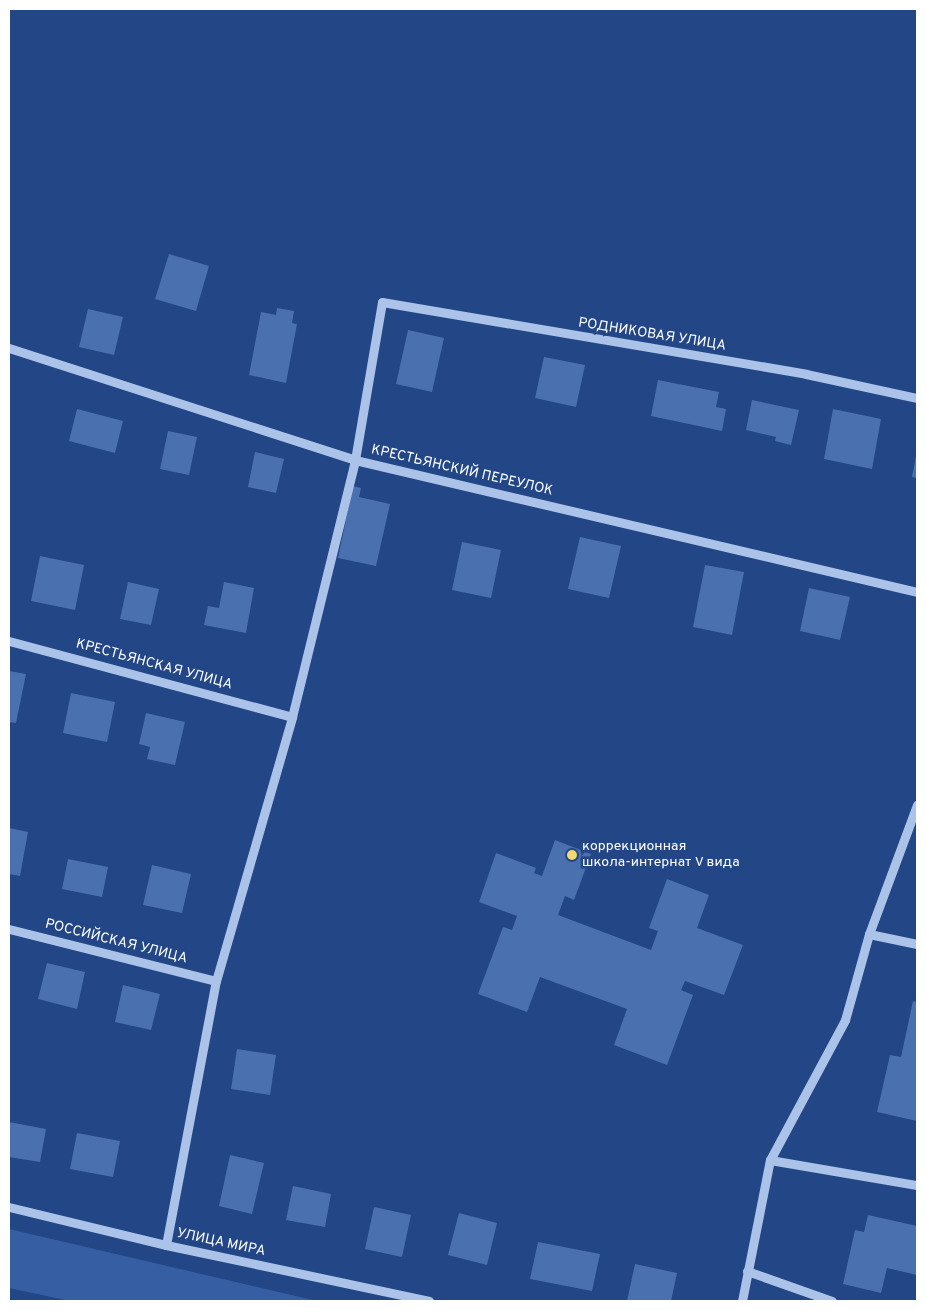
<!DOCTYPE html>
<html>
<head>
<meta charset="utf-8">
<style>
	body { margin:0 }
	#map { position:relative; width:926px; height:1310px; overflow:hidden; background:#224686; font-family:Overpass,sans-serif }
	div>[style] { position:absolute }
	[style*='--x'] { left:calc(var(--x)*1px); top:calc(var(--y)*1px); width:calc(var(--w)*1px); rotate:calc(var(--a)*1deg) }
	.green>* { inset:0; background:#365fa3 }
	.building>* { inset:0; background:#4b70af }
	.minor>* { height:9px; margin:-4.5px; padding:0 4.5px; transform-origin:4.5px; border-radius:4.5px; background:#acc3e9 }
	.dots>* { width:14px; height:14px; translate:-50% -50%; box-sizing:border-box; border:2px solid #224686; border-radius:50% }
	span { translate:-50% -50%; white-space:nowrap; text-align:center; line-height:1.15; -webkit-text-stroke:5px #224686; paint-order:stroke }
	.street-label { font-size:14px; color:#fff }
	.poi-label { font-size:14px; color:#fff }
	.left { translate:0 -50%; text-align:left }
	.frame { position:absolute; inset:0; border:10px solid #fff; pointer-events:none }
</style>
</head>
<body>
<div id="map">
	<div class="green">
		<i style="clip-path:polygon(9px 1229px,317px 1301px,70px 1301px,9px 1288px)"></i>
	</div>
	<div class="building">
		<i style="clip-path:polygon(169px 254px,209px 266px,196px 311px,155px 299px)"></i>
		<i style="clip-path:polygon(277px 308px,294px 311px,292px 323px,297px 324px,286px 383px,249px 375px,261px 312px,276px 315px)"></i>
		<i style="clip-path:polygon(88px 309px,123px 317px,114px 355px,79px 347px)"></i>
		<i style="clip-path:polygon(408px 330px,444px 338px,432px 392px,396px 384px)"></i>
		<i style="clip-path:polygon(544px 357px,585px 365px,576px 407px,535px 398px)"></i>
		<i style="clip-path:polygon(658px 380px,719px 392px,716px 407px,726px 409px,722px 431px,651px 416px)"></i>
		<i style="clip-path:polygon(752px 400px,799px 410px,791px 445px,775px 441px,776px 437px,746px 430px)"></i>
		<i style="clip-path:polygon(77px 409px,123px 421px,115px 453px,69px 441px)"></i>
		<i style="clip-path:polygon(833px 409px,881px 419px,872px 469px,824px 459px)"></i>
		<i style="clip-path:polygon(168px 431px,197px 437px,189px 475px,160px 469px)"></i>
		<i style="clip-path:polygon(255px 452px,284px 459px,276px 493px,248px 487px)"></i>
		<i style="clip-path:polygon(916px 456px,917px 456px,917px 478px,912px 477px)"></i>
		<i style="clip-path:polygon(353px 486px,361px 488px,359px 497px,390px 504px,376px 566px,338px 558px)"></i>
		<i style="clip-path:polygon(580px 537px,621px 546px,609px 598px,568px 589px)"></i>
		<i style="clip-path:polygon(462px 542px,501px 550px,491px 598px,452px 590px)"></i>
		<i style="clip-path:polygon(40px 556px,84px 565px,75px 610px,31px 601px)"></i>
		<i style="clip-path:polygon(705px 565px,744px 572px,732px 635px,693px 627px)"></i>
		<i style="clip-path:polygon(128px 582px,159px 589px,151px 625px,120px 619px)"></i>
		<i style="clip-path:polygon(224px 582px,254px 588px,246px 633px,204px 625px,208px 606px,219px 608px)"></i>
		<i style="clip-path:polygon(809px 588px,850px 597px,840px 640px,800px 631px)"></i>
		<i style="clip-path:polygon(9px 671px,26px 674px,16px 723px,9px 722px)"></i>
		<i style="clip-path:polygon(71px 693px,115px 702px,107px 742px,63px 733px)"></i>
		<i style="clip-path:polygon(146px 713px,185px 722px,175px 765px,147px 759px,150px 747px,139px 744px)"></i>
		<i style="clip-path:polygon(9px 828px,28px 832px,20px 876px,9px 874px)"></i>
		<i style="clip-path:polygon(555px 840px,591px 854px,574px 900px,565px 896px,558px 915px,651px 950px,658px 931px,649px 928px,667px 879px,709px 895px,697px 928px,743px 945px,724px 995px,685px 981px,681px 990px,693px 995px,667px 1065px,614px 1045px,627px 1009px,540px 977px,527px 1012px,478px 994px,503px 927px,512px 930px,517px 916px,479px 902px,496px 853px,536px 868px,534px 873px,542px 876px)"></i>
		<i style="clip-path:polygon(68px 859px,108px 867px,102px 897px,62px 889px)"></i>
		<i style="clip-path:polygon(152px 865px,191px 874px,182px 913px,143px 905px)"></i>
		<i style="clip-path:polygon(47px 963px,85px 972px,77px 1009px,38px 999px)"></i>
		<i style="clip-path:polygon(123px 985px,160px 994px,151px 1030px,115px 1022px)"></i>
		<i style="clip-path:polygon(913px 1001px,917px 1002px,917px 1121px,877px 1112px,890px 1055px,901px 1057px)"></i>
		<i style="clip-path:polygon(237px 1049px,276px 1055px,270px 1095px,231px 1089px)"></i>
		<i style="clip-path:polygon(9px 1122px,46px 1129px,40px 1162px,9px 1157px)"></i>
		<i style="clip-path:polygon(77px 1133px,120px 1141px,113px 1177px,70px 1169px)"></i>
		<i style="clip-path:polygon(230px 1155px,264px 1163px,252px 1214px,219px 1206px)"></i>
		<i style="clip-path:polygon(293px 1186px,331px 1194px,325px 1227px,286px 1220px)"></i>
		<i style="clip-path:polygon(374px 1207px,411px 1215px,402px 1257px,365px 1249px)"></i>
		<i style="clip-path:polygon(459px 1213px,497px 1223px,487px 1265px,448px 1255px)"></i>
		<i style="clip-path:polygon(868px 1215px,917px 1226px,917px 1275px,887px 1268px,881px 1293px,843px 1284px,855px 1230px,864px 1232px)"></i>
		<i style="clip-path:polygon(538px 1242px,600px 1254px,592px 1291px,530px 1279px)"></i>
		<i style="clip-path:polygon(635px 1264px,677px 1273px,671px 1301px,627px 1301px)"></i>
	</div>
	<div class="minor">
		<i style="--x:9;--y:348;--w:364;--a:17.9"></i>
		<i style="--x:355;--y:460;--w:577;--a:13.22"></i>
		<i style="--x:9;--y:641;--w:293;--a:15"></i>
		<i style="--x:9;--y:929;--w:213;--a:14.1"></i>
		<i style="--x:869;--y:934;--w:49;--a:11.8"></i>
		<i style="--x:770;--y:1160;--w:149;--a:9.7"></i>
		<i style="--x:9;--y:1207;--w:162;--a:13.6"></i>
		<i style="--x:166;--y:1245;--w:269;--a:12"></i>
		<i style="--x:166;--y:1245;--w:269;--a:-79.3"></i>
		<i style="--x:216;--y:981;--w:275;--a:-73.9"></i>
		<i style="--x:292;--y:717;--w:265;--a:-76.2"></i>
		<i style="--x:355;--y:460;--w:160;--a:-80.3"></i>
		<i style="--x:382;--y:302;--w:430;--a:9.6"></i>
		<i style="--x:806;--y:374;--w:114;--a:12.2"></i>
		<i style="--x:747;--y:1271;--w:90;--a:19.4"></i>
		<i style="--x:742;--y:1301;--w:144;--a:-78.8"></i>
		<i style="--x:770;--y:1160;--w:159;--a:-61.8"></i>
		<i style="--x:845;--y:1020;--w:89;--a:-74.4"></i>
		<i style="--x:869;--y:934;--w:138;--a:-69.6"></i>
	</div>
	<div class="dots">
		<i style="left:572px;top:855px;background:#f5d96e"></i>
	</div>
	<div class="street-label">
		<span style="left:652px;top:335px;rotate:9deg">РОДНИКОВАЯ УЛИЦА</span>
		<span style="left:462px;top:471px;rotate:13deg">КРЕСТЬЯНСКИЙ ПЕРЕУЛОК</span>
		<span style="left:154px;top:665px;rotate:15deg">КРЕСТЬЯНСКАЯ УЛИЦА</span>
		<span style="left:116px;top:942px;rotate:14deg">РОССИЙСКАЯ УЛИЦА</span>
		<span style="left:221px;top:1243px;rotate:12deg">УЛИЦА МИРА</span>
	</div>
	<div class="poi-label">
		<span class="left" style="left:582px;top:855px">коррекционная<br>школа-интернат V вида</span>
	</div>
	<div class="frame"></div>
</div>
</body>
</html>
